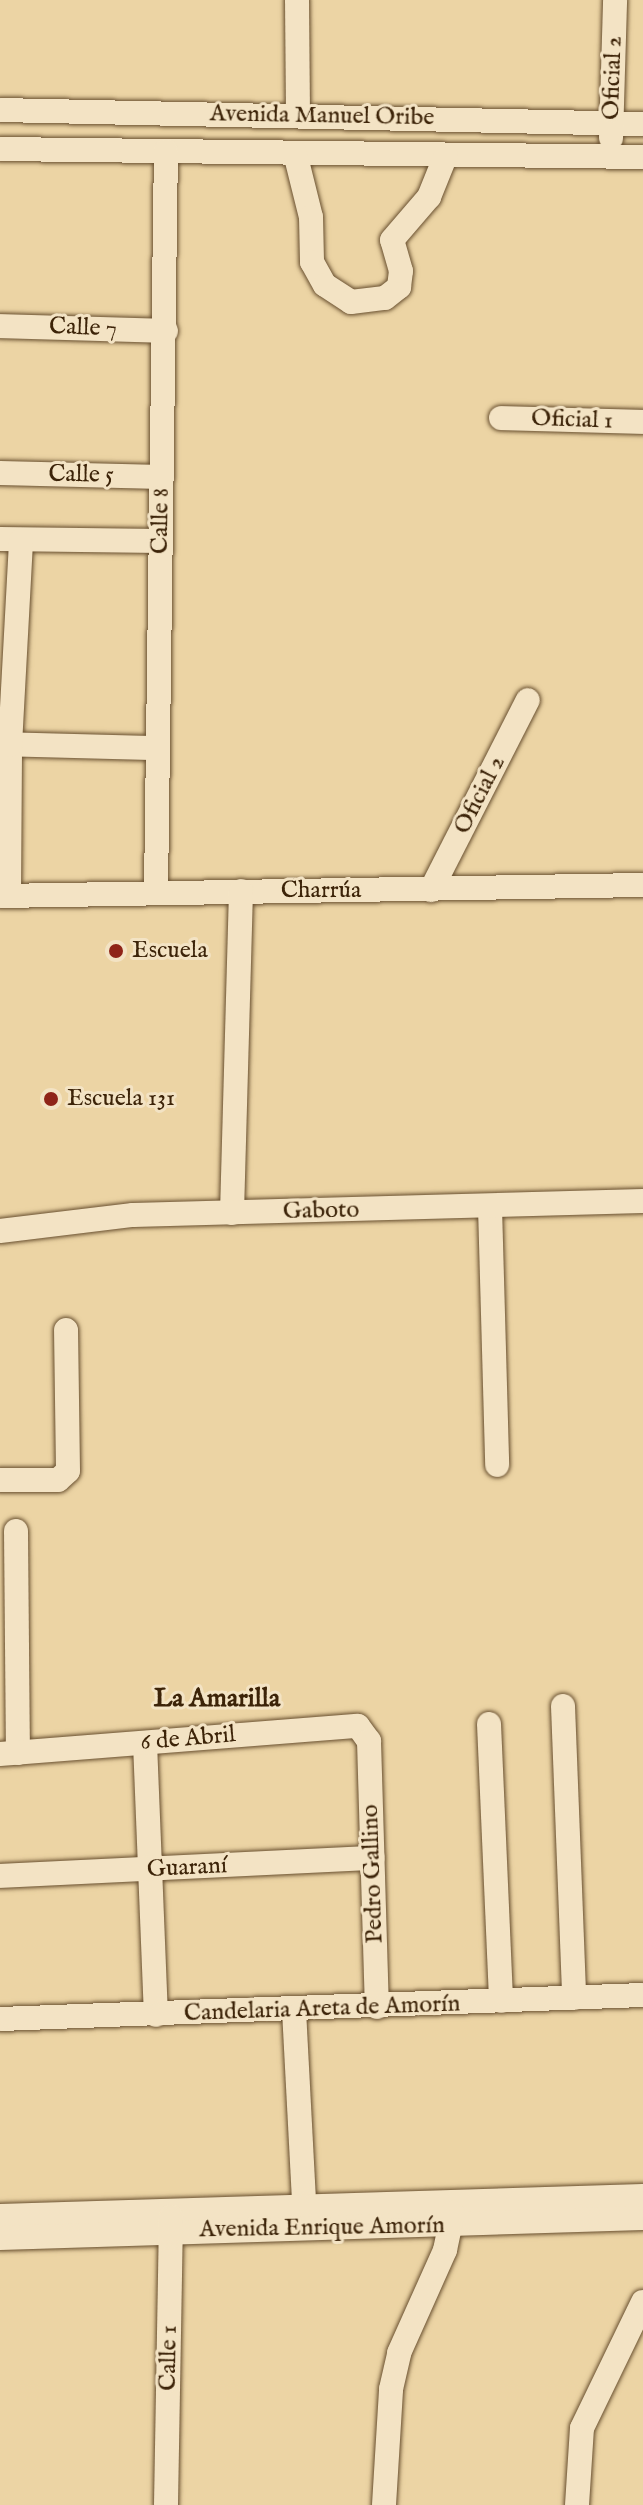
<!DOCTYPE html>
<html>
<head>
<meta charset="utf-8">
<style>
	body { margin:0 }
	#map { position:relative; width:643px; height:2505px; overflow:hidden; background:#ecd4a4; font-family:"IM FELL English",serif }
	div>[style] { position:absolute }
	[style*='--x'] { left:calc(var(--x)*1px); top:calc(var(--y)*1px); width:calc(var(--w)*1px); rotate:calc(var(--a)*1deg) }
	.roads { filter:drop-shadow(0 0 2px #684f2f) drop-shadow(0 0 2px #684f2f) }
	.minor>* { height:24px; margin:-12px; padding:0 12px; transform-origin:12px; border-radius:12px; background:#f3e3c4 }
	.dots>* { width:22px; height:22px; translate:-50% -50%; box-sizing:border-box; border:4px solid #f3e3c4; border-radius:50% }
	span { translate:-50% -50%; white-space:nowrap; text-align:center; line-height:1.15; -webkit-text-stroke:6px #f3e3c4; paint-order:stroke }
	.street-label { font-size:24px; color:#3c2308 }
	.poi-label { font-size:24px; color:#3c2308 }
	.left { translate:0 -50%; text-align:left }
	.neighbourhood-label { font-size:26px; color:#3c2308; font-weight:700 }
</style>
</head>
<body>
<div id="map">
	<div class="roads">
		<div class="minor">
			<i style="--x:297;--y:0;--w:114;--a:89.5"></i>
			<i style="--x:0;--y:110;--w:643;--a:1.25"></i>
			<i style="--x:611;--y:138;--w:138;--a:-88.3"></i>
			<i style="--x:0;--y:149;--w:643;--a:0.71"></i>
			<i style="--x:295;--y:153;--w:66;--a:76"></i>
			<i style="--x:311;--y:217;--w:45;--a:88.7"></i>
			<i style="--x:312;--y:262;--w:26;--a:61"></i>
			<i style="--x:325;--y:285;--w:31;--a:33"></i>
			<i style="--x:351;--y:302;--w:34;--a:-7"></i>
			<i style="--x:385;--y:298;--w:18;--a:-38"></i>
			<i style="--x:399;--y:287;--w:16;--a:-83"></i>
			<i style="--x:401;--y:271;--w:32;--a:-106"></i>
			<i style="--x:392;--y:240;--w:57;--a:-49.3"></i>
			<i style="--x:429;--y:197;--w:45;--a:-68"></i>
			<i style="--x:0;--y:326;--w:166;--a:1.7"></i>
			<i style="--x:501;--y:418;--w:142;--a:1.6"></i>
			<i style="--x:0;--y:473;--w:162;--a:1.4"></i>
			<i style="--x:0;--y:539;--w:161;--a:0.7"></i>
			<i style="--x:0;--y:744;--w:158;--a:1.5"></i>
			<i style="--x:431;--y:890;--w:213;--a:-63"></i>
			<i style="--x:156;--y:891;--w:740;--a:-89.23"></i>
			<i style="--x:0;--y:896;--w:643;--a:-0.98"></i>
			<i style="--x:9;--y:896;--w:151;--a:-89.6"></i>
			<i style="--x:10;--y:745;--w:205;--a:-86.9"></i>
			<i style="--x:490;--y:1207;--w:258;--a:88.4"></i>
			<i style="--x:232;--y:1213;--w:322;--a:-88.4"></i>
			<i style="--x:0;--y:1231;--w:134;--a:-6.9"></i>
			<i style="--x:133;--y:1215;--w:510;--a:-1.57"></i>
			<i style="--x:0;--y:1480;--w:58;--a:0"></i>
			<i style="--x:58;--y:1480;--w:13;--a:-42"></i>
			<i style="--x:68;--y:1471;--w:141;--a:-90.8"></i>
			<i style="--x:16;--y:1531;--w:222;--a:89.5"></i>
			<i style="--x:563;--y:1706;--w:292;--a:87.8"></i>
			<i style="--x:489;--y:1724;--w:277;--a:87.5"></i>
			<i style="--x:145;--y:1743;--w:272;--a:87.7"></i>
			<i style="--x:0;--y:1754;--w:359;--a:-4.5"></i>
			<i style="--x:358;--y:1726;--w:19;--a:54"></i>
			<i style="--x:369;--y:1741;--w:266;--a:88.3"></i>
			<i style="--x:0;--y:1876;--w:373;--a:-2.8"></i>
			<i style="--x:294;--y:2010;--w:212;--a:87"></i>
			<i style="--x:0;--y:2019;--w:643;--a:-2.14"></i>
			<i style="--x:0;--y:2216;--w:643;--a:-1.78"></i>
			<i style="--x:0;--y:2238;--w:643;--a:-1.78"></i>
			<i style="--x:166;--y:2505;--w:288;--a:-89"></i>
			<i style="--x:384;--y:2505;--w:116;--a:-86.5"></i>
			<i style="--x:391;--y:2389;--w:37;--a:-77"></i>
			<i style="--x:399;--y:2353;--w:113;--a:-65.9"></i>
			<i style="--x:445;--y:2250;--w:38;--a:-78"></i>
			<i style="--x:577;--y:2505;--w:77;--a:-86.3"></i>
			<i style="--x:582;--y:2428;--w:140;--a:-64.2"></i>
		</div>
	</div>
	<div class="dots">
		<i style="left:116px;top:951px;background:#8f2418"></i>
		<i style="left:51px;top:1099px;background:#8f2418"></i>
	</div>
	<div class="street-label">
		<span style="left:613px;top:78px;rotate:-88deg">Oficial 2</span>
		<span style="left:322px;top:116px;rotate:1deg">Avenida Manuel Oribe</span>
		<span style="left:83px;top:328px;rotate:2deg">Calle 7</span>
		<span style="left:572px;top:420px;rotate:2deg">Oficial 1</span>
		<span style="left:81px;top:475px;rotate:1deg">Calle 5</span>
		<span style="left:161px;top:521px;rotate:-89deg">Calle 8</span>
		<span style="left:480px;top:795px;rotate:-63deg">Oficial 2</span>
		<span style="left:321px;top:891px">Charrúa</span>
		<span style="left:321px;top:1211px;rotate:-1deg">Gaboto</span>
		<span style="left:188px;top:1739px;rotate:-5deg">6 de Abril</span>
		<span style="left:187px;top:1868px;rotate:-3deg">Guaraní</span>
		<span style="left:373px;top:1874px;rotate:-92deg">Pedro Gallino</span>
		<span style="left:322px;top:2009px;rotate:-2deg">Candelaria Areta de Amorín</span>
		<span style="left:322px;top:2228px;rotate:-1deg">Avenida Enrique Amorín</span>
		<span style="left:169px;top:2358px;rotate:-89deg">Calle 1</span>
	</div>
	<div class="poi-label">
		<span class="left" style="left:132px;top:951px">Escuela</span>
		<span class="left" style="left:67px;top:1099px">Escuela 131</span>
	</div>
	<div class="neighbourhood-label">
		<span style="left:217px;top:1699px">La Amarilla</span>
	</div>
</div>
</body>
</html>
